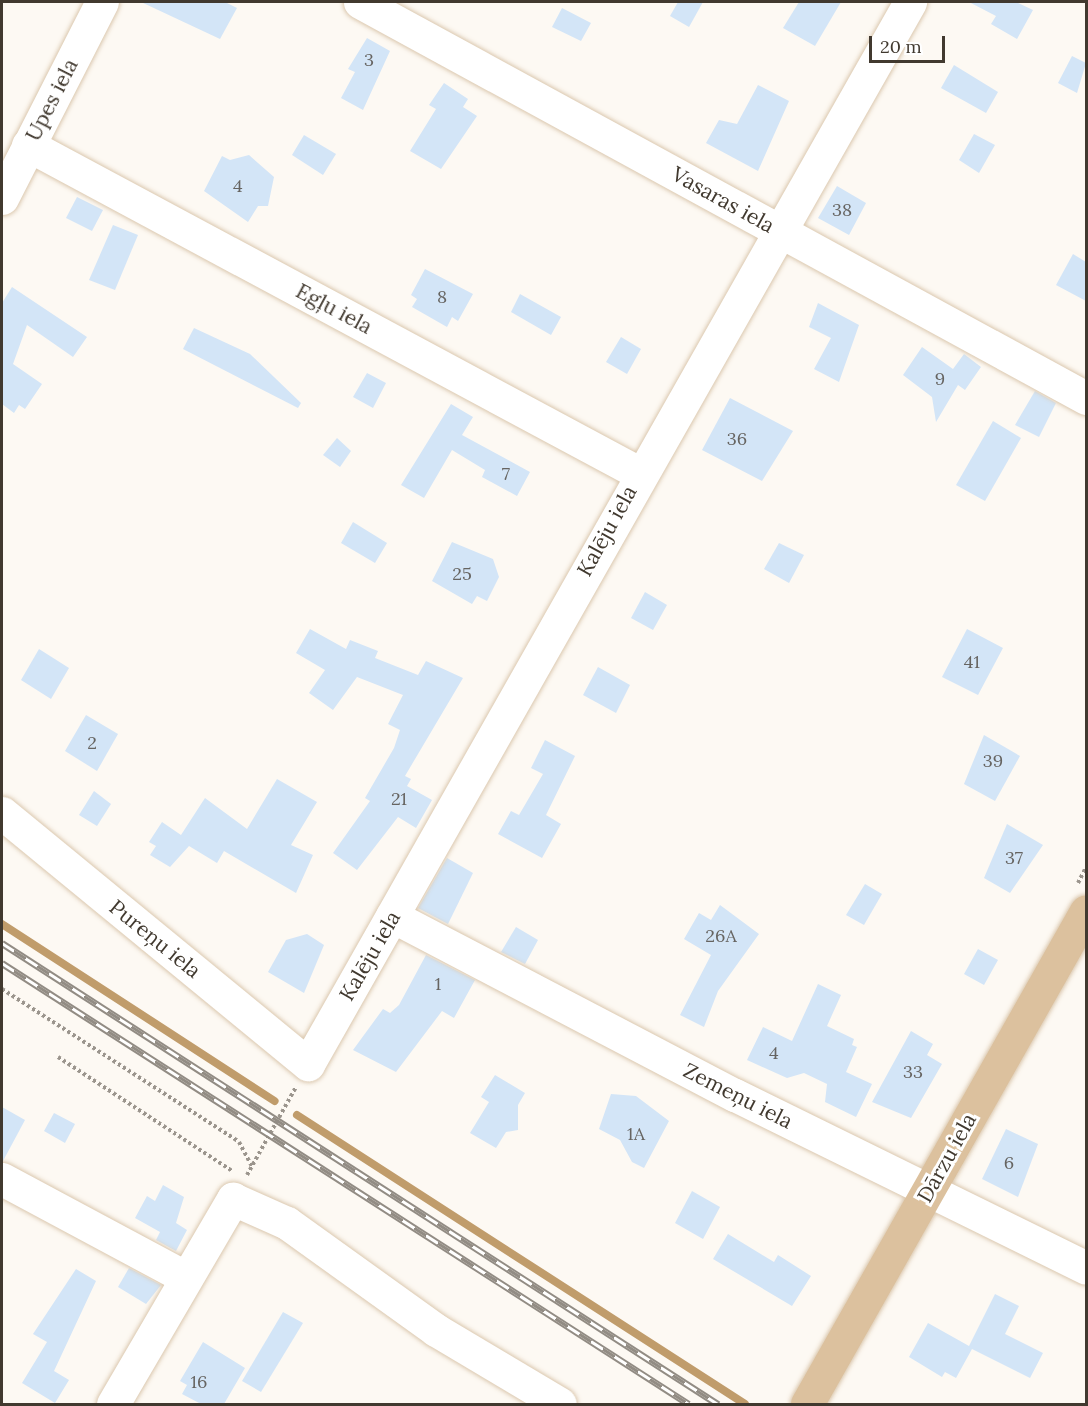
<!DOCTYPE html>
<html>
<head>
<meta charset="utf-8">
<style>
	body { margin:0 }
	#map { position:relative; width:1088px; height:1406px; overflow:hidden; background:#fdf9f3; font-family:Lora,serif }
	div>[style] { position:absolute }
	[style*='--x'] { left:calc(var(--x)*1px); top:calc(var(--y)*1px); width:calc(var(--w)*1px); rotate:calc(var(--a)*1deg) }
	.stream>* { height:8px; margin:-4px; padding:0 4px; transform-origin:4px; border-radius:4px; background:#c09c6b }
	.building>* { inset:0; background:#d3e5f7 }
	.path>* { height:4px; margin-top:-2px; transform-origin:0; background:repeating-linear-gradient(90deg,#9b958d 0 3px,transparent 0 6px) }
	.roads { filter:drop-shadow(0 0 2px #dbc8af) drop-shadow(0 0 2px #dbc8af) }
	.minor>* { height:33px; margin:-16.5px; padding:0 16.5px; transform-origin:16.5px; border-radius:16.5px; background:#fff }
	.major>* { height:33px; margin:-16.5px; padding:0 16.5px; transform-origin:16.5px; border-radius:16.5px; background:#dcc19e }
	.rail>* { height:7px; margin-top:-3.5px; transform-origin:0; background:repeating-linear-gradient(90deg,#fff 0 14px,#928c84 0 28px); box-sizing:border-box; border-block:2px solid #928c84 }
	span { translate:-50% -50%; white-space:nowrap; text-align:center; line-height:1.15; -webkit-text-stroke:6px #fff; paint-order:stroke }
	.number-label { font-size:18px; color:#666461 }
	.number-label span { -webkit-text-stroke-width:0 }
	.street-label { font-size:21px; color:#41392f }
	.frame { position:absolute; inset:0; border:3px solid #41392f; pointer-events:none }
	.scale { position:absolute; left:869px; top:36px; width:76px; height:27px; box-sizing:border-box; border:3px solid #41392f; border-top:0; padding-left:8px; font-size:18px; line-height:21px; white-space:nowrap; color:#41392f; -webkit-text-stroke:4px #fff; paint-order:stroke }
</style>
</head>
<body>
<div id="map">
	<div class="stream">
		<i style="--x:2;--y:924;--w:325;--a:33"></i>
		<i style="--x:297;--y:1115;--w:533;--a:32.83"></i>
	</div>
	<div class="building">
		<i style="clip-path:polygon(141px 2px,225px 2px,237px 8px,220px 39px)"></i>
		<i style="clip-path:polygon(678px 2px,703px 2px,689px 27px,670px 16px)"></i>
		<i style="clip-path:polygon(799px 2px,841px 2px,815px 46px,783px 28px)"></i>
		<i style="clip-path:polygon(969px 2px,1016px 2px,1033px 10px,1017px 39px,991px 24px,996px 16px)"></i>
		<i style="clip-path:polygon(562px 8px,591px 23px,581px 41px,552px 27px)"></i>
		<i style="clip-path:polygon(367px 38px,390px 51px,363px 110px,341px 98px,355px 72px,348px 69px)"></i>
		<i style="clip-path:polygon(1072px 56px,1086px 63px,1077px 93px,1058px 83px)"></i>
		<i style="clip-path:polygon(954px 65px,998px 92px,986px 113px,941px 88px)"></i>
		<i style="clip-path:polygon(444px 83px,468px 99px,463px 107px,477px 116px,441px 169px,410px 151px,436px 109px,429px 105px)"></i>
		<i style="clip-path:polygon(758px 85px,789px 101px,758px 171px,706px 143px,719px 120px,737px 124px)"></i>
		<i style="clip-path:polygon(974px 134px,995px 145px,979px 173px,959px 160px)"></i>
		<i style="clip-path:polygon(304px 135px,336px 154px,323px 175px,292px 155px)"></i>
		<i style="clip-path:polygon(249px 155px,274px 177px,268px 206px,258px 206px,248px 222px,204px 191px,222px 156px,230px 160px)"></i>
		<i style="clip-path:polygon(837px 186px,866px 203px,849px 235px,818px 218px)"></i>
		<i style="clip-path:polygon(77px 197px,103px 210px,92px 231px,66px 218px)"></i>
		<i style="clip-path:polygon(113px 225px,138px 235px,115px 290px,89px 280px)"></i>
		<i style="clip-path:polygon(1073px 254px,1086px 262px,1086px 301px,1056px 285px)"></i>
		<i style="clip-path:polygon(425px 269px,473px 294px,458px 321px,452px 317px,447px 327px,412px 307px,417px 299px,411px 295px)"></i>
		<i style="clip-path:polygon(12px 287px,87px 337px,73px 357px,27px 325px,13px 364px,42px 384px,25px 409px,19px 405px,14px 413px,2px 404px,2px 303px)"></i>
		<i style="clip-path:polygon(520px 294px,561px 317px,551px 335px,511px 312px)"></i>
		<i style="clip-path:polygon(818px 303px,859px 325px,839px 382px,814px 369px,831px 338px,809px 327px)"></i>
		<i style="clip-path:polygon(194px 328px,250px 354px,301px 403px,298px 408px,183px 349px)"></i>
		<i style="clip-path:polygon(621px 337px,641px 349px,627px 374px,606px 362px)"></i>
		<i style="clip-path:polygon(922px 347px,953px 369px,964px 354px,981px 367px,965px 390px,958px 385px,936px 422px,932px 397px,903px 375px)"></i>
		<i style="clip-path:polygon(367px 373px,386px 383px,373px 408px,353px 397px)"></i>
		<i style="clip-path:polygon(1035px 391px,1056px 403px,1039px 437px,1015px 425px)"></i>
		<i style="clip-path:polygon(730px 398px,793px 431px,762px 481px,702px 450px)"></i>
		<i style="clip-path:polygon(451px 404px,473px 417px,462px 435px,530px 472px,517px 496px,482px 477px,485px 470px,452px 450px,424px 498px,401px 485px)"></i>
		<i style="clip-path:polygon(993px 421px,1021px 438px,985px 501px,956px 485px)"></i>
		<i style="clip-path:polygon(337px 438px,351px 451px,340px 467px,323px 455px)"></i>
		<i style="clip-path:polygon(353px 522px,387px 543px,375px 563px,341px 543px)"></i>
		<i style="clip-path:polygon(452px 542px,493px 559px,499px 577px,487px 601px,477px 596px,472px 604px,432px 581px)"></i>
		<i style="clip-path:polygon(779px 543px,804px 555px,789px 583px,764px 569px)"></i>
		<i style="clip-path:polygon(645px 592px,667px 605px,653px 630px,631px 618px)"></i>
		<i style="clip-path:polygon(310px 629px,346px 649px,350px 640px,378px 651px,375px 658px,418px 675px,426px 661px,463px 678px,405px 776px,411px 779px,407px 786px,432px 800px,416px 828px,398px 817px,357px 870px,333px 853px,370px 801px,365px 798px,394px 748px,400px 730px,388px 724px,403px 695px,357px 677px,333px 710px,309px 693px,325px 670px,296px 653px)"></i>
		<i style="clip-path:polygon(967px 629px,1003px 648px,978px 695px,942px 677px)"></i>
		<i style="clip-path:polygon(39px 649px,69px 668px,51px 699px,21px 680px)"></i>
		<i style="clip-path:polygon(598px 667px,630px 685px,616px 713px,583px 695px)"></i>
		<i style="clip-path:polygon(86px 715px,118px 734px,97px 771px,65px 751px)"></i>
		<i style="clip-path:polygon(984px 735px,1020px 756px,995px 801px,964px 784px)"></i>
		<i style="clip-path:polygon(545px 740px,575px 756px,546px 815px,561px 824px,542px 858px,498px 834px,511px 811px,519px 815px,543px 774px,531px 768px)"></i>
		<i style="clip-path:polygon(277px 779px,317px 802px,291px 845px,313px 855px,296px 893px,224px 851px,217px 863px,189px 846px,170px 867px,150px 855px,156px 846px,149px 842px,162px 822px,181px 835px,205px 798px,247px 829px)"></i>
		<i style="clip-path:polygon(94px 791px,111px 804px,97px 826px,79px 815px)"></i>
		<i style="clip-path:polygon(1007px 824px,1043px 845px,1010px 893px,984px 878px)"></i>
		<i style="clip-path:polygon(447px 858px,473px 873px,448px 924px,418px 908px)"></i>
		<i style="clip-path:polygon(865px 884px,882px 894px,864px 925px,846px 915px)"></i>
		<i style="clip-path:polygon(720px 905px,759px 934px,718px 991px,704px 1027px,680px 1015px,711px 955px,684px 939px,699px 913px,711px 920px)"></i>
		<i style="clip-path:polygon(516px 927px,538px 940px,525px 964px,501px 952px)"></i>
		<i style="clip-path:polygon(307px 934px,324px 945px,304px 993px,268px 972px,286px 940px)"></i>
		<i style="clip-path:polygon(978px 949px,998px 960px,984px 985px,964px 974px)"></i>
		<i style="clip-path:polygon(426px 955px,475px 980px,454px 1018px,442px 1011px,396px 1072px,353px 1050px,383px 1009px,390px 1013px,399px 1005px)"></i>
		<i style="clip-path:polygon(818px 984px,841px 995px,827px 1026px,854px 1039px,852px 1045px,857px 1047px,846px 1072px,872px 1084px,856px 1117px,825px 1102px,827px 1084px,804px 1073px,787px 1078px,747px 1060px,763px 1027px,792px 1041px)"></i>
		<i style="clip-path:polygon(911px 1031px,933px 1044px,927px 1055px,942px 1064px,911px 1118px,872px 1102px)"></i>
		<i style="clip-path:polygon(495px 1075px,525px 1093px,518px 1105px,518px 1130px,506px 1132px,496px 1148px,470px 1133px,489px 1102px,481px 1097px)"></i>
		<i style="clip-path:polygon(611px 1094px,636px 1096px,669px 1121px,644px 1168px,632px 1162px,620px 1140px,599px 1129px)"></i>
		<i style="clip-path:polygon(2px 1107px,25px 1120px,3px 1161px,2px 1160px)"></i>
		<i style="clip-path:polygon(54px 1113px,75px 1124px,65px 1143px,44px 1131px)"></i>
		<i style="clip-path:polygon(1006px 1129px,1038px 1144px,1018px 1197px,982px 1179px)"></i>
		<i style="clip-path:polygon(163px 1185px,184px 1197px,176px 1223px,187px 1230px,176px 1251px,156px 1240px,160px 1232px,135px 1218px,147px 1196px,155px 1201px)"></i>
		<i style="clip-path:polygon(692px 1191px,720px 1207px,703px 1239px,675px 1223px)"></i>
		<i style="clip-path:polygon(728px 1234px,774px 1262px,778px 1255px,811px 1276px,792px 1306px,713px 1259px)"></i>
		<i style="clip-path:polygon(129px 1268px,161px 1285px,146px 1304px,118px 1287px)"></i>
		<i style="clip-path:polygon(76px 1269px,96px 1281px,54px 1371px,69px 1380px,55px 1403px,22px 1383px,47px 1342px,33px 1334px)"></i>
		<i style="clip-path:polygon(995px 1294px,1019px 1306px,1005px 1334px,1043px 1353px,1030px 1378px,972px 1349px,956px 1378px,945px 1372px,942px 1377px,909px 1357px,928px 1323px,969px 1346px)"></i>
		<i style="clip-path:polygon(283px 1312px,303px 1323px,261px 1392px,242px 1381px)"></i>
		<i style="clip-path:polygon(203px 1342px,245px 1368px,224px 1404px,201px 1404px,182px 1394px,187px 1385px,180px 1381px)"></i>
	</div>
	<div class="path">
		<i style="--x:1078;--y:883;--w:18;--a:-63"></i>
		<i style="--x:2;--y:989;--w:282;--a:32.8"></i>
		<i style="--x:239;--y:1142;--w:27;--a:62"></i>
		<i style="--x:58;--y:1057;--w:208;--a:33.2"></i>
		<i style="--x:247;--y:1175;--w:101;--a:-60.9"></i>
	</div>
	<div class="roads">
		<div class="minor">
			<i style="--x:360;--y:2;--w:827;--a:28.61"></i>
			<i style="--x:28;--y:145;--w:693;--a:28.23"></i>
			<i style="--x:2;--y:198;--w:220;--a:-63"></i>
			<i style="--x:2;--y:813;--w:396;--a:39.4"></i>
			<i style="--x:308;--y:1064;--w:1221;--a:-60.45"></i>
			<i style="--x:392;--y:916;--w:387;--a:27.6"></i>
			<i style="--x:735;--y:1095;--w:391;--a:26.2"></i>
			<i style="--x:2;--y:1179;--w:208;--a:28.2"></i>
			<i style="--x:113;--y:1404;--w:238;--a:-59.7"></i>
			<i style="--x:233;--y:1199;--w:59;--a:24"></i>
			<i style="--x:287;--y:1223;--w:183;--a:35.7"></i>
			<i style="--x:436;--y:1330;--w:144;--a:30.8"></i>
		</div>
		<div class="major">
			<i style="--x:807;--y:1404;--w:566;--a:-60.49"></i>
		</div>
	</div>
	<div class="rail">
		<i style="--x:2;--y:943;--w:852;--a:32.78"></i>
		<i style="--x:2;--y:963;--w:816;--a:32.7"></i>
	</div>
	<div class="number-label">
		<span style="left:369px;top:60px">3</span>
		<span style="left:238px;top:186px">4</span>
		<span style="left:842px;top:210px">38</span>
		<span style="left:442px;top:297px">8</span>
		<span style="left:940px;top:379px">9</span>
		<span style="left:737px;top:439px">36</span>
		<span style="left:506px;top:474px">7</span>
		<span style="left:462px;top:574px">25</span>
		<span style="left:972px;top:662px">41</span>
		<span style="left:92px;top:743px">2</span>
		<span style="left:993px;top:761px">39</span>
		<span style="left:399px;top:799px">21</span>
		<span style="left:1014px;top:858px">37</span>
		<span style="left:721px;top:936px">26A</span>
		<span style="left:438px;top:984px">1</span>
		<span style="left:774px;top:1053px">4</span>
		<span style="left:913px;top:1072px">33</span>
		<span style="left:636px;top:1134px">1A</span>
		<span style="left:1009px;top:1163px">6</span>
		<span style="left:199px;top:1382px">16</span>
	</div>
	<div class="street-label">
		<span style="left:52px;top:100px;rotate:-63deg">Upes iela</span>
		<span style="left:723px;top:200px;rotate:29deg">Vasaras iela</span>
		<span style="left:334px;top:309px;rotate:28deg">Egļu iela</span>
		<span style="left:607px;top:531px;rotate:-61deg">Kalēju iela</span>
		<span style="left:155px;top:939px;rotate:39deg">Pureņu iela</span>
		<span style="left:370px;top:956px;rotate:-60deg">Kalēju iela</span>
		<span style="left:738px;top:1096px;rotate:27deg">Zemeņu iela</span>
		<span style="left:947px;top:1158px;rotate:-61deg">Dārzu iela</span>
	</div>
	<div class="frame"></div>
	<div class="scale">20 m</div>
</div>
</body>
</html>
